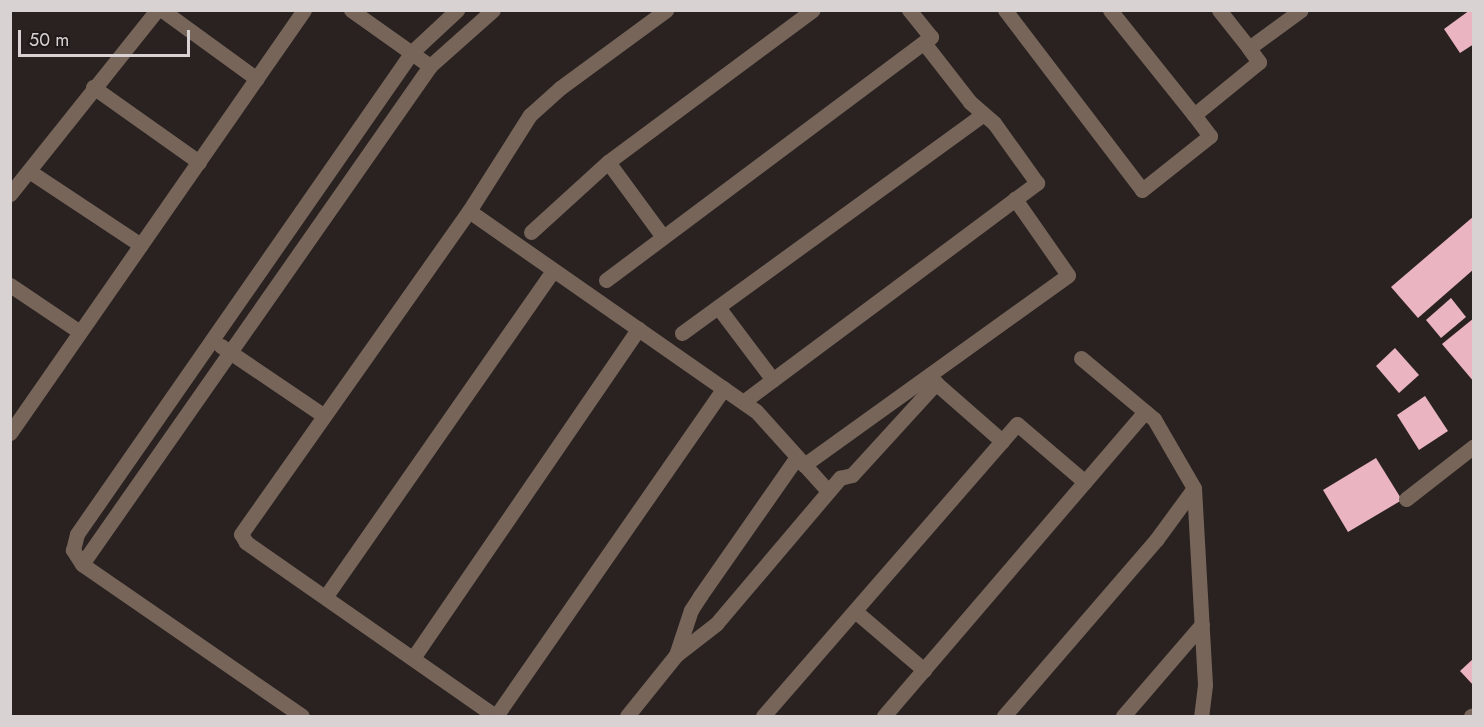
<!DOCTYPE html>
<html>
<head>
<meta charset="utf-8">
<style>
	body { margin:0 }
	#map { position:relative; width:1484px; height:727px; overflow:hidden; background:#292221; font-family:Jost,sans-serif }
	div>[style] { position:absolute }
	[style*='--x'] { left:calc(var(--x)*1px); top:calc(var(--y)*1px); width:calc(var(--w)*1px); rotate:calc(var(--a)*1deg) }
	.building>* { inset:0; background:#ebb4c1 }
	.minor>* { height:15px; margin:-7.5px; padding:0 7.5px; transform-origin:7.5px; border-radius:7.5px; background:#776559 }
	span { translate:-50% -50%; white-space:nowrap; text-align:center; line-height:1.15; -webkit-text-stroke:6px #1f1918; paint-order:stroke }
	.frame { position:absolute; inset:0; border:12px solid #d8d3d2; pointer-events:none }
	.scale { position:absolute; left:18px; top:30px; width:172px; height:27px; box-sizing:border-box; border:3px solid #d8d3d2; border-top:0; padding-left:8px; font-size:18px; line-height:21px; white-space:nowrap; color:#d8d3d2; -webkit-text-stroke:4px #1f1918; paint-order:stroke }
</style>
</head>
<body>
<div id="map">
	<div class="building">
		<i style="clip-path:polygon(1470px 10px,1474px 10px,1474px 44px,1460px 53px,1444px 29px)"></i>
		<i style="clip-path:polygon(1474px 216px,1474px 269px,1418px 318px,1391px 287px)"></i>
		<i style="clip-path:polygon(1451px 298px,1466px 317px,1441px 338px,1426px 320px)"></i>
		<i style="clip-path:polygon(1474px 318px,1474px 382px,1442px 344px)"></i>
		<i style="clip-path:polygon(1395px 348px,1419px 375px,1399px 393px,1376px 366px)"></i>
		<i style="clip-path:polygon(1425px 396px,1448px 431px,1419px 450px,1397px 415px)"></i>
		<i style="clip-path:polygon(1376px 458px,1402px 500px,1348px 532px,1323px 490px)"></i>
		<i style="clip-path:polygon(1474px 658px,1474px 686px,1460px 671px)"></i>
	</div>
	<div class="minor">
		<i style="--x:162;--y:10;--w:117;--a:36"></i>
		<i style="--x:351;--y:10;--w:97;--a:35.3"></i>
		<i style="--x:1005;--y:10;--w:226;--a:52.7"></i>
		<i style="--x:1142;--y:190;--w:87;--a:-38.5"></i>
		<i style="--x:1210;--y:136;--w:26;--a:-127"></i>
		<i style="--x:1194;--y:115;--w:84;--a:-39.2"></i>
		<i style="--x:1259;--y:62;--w:17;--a:-126"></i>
		<i style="--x:1249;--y:48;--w:64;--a:-36.2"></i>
		<i style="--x:1110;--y:10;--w:134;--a:51.3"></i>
		<i style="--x:1219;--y:10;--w:48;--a:51.7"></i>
		<i style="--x:93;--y:87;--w:130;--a:35.3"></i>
		<i style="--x:608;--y:162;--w:93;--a:53.7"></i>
		<i style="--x:29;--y:171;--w:134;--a:33.5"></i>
		<i style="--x:10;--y:194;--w:236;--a:-51.4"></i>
		<i style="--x:469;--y:211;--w:114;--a:-57.6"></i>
		<i style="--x:530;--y:115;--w:40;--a:-42"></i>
		<i style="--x:560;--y:88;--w:132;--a:-36.3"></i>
		<i style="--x:531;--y:232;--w:104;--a:-42.3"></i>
		<i style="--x:608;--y:162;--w:255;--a:-36.6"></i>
		<i style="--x:606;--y:280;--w:406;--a:-36.8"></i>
		<i style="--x:931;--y:37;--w:35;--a:-129"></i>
		<i style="--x:10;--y:285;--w:84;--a:33.9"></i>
		<i style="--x:718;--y:307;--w:91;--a:53"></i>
		<i style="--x:682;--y:333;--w:372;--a:-36"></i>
		<i style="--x:221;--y:346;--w:123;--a:34.1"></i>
		<i style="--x:1081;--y:358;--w:95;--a:39.9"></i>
		<i style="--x:1154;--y:419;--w:80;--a:59.9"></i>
		<i style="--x:1194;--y:488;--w:197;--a:86.8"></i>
		<i style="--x:1205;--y:685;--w:31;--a:97"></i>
		<i style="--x:930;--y:378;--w:96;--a:41.2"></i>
		<i style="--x:743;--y:402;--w:367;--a:-36.7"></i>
		<i style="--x:1037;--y:183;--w:74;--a:-125.6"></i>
		<i style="--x:994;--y:123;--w:32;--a:-139"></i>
		<i style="--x:970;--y:102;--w:75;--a:-127.9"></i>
		<i style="--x:10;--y:433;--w:515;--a:-55.2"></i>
		<i style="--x:804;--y:465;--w:325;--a:-35.7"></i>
		<i style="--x:1068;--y:275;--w:93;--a:-124.9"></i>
		<i style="--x:1406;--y:499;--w:86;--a:-37.9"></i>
		<i style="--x:82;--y:564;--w:608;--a:-55.05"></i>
		<i style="--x:430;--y:66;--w:84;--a:-41.6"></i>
		<i style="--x:326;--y:596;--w:396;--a:-55.1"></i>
		<i style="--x:855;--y:611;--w:91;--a:40.5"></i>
		<i style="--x:676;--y:655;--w:47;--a:-71.6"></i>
		<i style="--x:691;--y:610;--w:17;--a:-57"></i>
		<i style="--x:700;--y:596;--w:169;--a:-55.1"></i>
		<i style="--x:413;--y:658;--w:399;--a:-55.6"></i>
		<i style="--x:302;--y:716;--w:267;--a:-145.4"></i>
		<i style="--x:82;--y:564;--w:17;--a:-123"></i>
		<i style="--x:73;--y:550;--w:16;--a:-76"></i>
		<i style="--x:77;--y:534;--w:587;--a:-55.2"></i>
		<i style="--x:412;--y:52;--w:62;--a:-43"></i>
		<i style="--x:495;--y:716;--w:304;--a:-145.1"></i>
		<i style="--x:246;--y:542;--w:9;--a:-122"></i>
		<i style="--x:241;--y:534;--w:395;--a:-54.8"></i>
		<i style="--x:469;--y:211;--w:350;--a:34.9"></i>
		<i style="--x:756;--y:411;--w:108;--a:48"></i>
		<i style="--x:496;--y:716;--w:399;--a:-55.2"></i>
		<i style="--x:627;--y:716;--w:78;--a:-51.2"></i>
		<i style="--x:676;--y:655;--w:51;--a:-37.8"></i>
		<i style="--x:716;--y:624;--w:192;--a:-49.7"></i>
		<i style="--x:840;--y:478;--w:12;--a:-14"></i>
		<i style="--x:852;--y:475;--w:125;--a:-47.6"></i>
		<i style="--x:763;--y:716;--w:387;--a:-49"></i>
		<i style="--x:1017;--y:424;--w:89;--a:40.5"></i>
		<i style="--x:884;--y:716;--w:401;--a:-49.4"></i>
		<i style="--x:1004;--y:716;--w:233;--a:-49.2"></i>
		<i style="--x:1156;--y:540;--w:64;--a:-53.8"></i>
		<i style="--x:1123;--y:716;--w:121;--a:-49.3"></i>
		<i style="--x:1471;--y:716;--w:3;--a:-18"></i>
	</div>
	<div class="frame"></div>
	<div class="scale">50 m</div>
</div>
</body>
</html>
